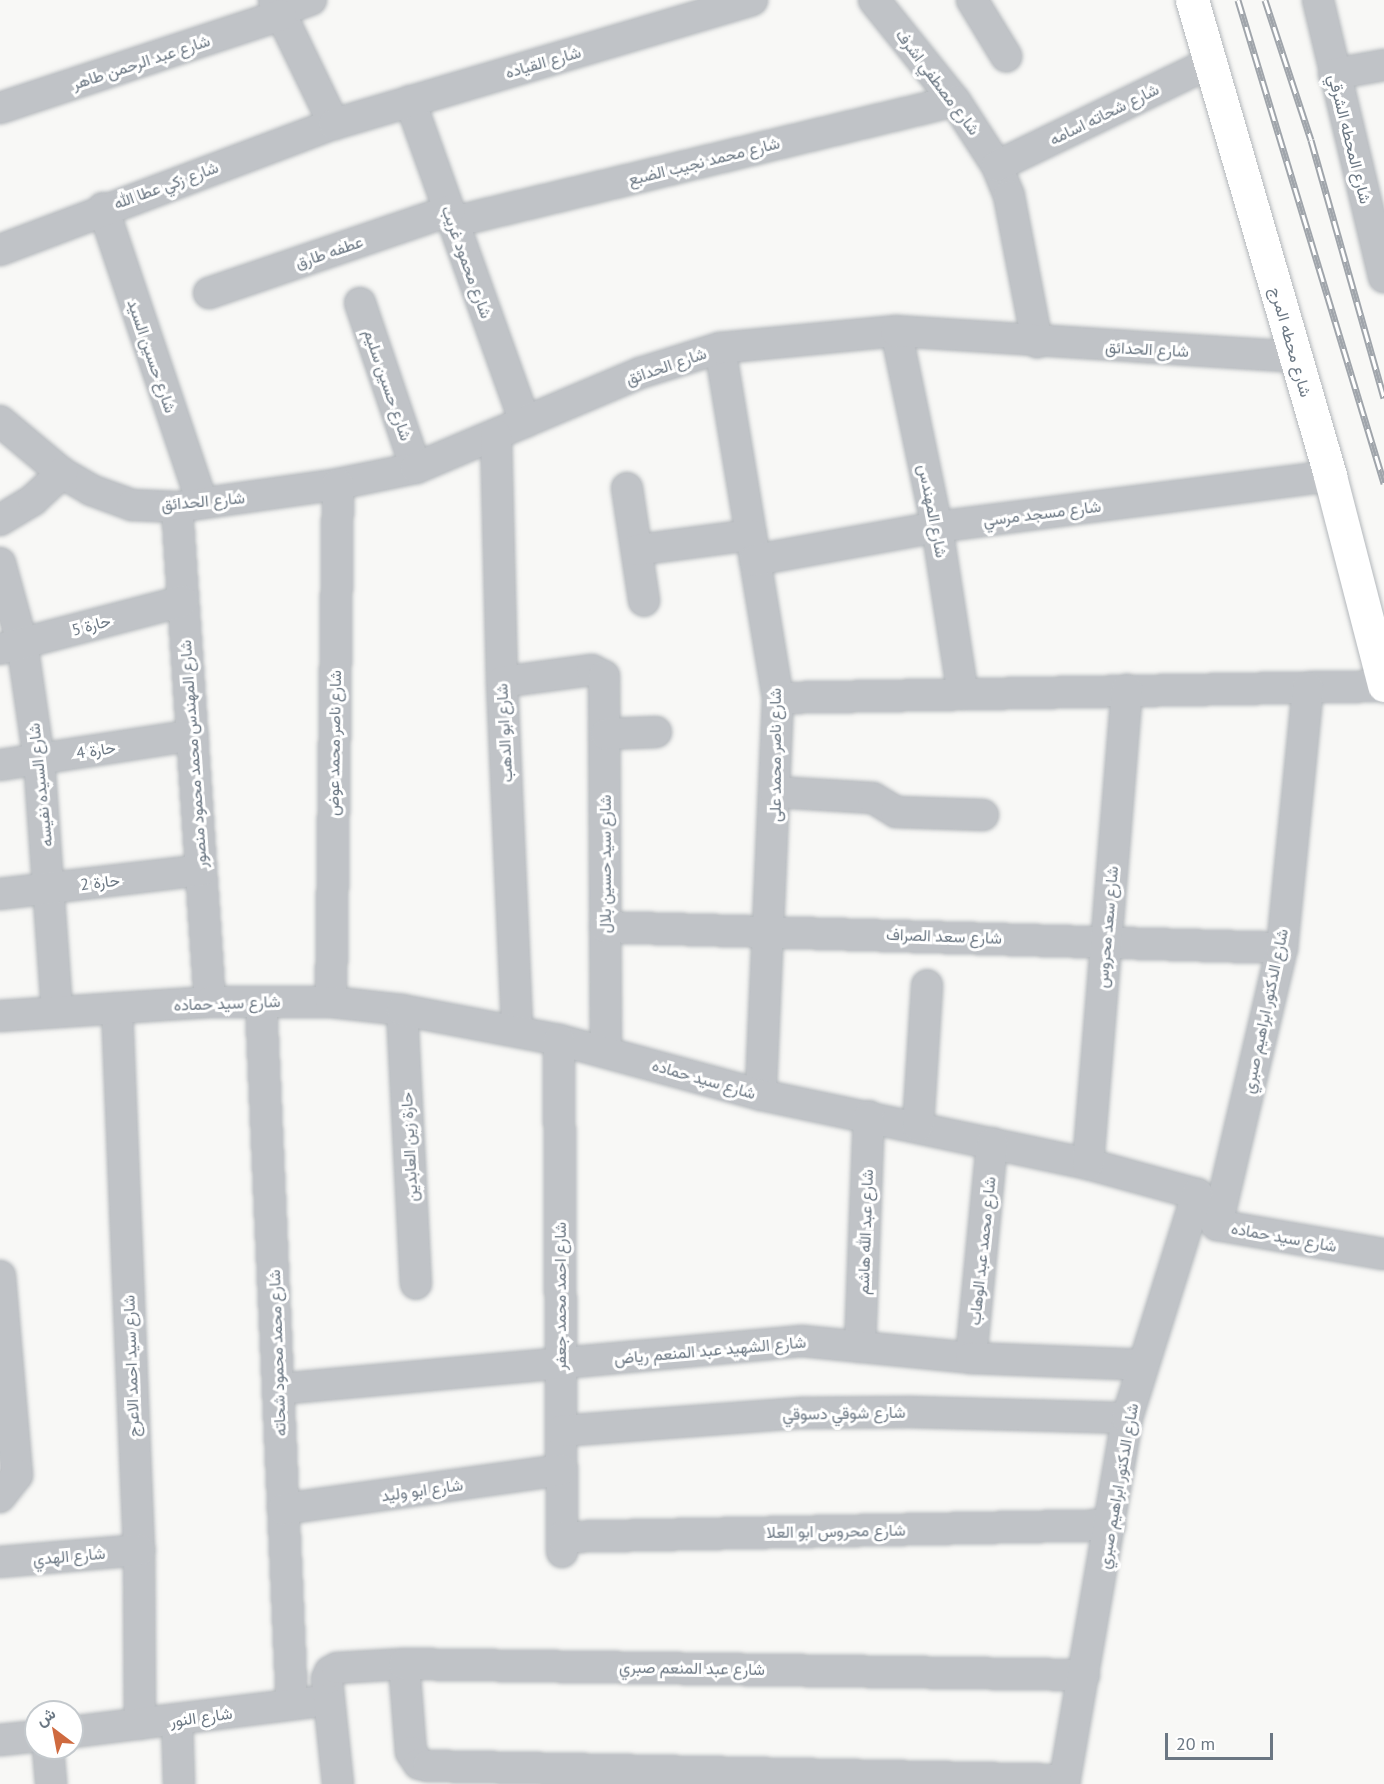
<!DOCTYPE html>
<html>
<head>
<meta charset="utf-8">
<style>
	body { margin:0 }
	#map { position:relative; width:1384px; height:1784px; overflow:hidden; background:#f8f8f6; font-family:"PT Sans",Vazirmatn,sans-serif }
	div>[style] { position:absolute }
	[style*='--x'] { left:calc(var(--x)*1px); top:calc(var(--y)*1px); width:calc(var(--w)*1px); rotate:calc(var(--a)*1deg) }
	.roads { filter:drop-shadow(0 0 2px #b3b7bb) drop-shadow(0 0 2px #b3b7bb) }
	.street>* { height:30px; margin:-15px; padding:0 15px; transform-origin:15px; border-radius:15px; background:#c0c3c7 }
	.secondary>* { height:33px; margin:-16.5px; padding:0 16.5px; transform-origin:16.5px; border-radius:16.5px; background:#fff }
	.rail>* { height:7px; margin-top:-3.5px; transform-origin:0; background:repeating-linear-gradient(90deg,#fff 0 14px,#a0a5ab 0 28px); box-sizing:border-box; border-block:2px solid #a0a5ab }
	span { translate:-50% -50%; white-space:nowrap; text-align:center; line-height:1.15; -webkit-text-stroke:6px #fff; paint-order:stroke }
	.street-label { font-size:16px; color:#6b7783 }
	.north { position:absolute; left:24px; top:1700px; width:60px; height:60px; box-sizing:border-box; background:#fff; border:2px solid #c4c9cd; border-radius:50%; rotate:328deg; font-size:16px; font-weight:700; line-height:24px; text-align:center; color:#6b7783 }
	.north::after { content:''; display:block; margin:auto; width:21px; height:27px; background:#cf6a3f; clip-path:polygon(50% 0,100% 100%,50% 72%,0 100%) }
	.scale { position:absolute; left:1165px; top:1733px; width:108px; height:27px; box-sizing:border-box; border:3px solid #6b7783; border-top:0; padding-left:8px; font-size:18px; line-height:21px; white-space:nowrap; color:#6b7783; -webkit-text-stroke:4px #fff; paint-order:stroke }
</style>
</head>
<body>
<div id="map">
	<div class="roads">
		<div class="street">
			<i style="--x:274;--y:0;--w:138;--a:64.2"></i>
			<i style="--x:874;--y:0;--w:129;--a:51.3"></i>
			<i style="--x:955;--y:101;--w:77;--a:57.1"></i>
			<i style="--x:997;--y:166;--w:32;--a:68"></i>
			<i style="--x:1009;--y:196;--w:149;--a:79.1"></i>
			<i style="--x:972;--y:0;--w:66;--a:58.7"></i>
			<i style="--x:1318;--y:0;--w:285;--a:76.6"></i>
			<i style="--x:280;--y:11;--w:33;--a:-20"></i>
			<i style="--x:1334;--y:74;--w:51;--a:-10.2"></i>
			<i style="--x:410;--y:101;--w:341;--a:70.3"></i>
			<i style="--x:0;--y:108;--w:296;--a:-18.3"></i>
			<i style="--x:997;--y:166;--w:237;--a:-25.8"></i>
			<i style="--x:103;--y:208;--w:311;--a:71.4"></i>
			<i style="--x:453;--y:222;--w:516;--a:-13.55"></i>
			<i style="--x:0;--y:250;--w:357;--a:-20.7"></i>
			<i style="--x:334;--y:124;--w:436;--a:-16.5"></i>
			<i style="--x:209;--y:293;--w:254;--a:-18.9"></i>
			<i style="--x:360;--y:303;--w:174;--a:71.3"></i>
			<i style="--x:896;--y:331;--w:200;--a:78.2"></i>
			<i style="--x:937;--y:527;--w:169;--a:81.2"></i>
			<i style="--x:720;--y:348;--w:355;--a:80.6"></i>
			<i style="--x:778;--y:698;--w:397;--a:92.5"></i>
			<i style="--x:0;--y:421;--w:81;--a:40"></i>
			<i style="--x:62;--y:473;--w:34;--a:30"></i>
			<i style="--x:91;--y:490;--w:44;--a:20.1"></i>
			<i style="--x:132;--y:505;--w:45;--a:2.5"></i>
			<i style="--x:177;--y:507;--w:163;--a:-8.1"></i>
			<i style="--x:338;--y:484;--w:80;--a:-11.6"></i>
			<i style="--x:416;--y:468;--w:243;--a:-23"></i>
			<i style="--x:640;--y:373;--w:84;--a:-17.4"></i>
			<i style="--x:720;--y:348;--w:177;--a:-5.5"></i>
			<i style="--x:896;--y:331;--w:400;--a:3.7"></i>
			<i style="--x:496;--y:435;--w:247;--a:88.6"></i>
			<i style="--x:502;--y:682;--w:349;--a:87.5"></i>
			<i style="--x:627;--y:488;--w:114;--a:81.4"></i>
			<i style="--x:177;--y:507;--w:496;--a:86.2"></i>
			<i style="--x:0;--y:520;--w:39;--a:-31"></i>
			<i style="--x:33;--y:500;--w:40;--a:-43"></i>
			<i style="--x:637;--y:550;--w:115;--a:-7.5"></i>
			<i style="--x:755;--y:560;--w:185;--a:-10.3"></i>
			<i style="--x:937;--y:527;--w:396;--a:-7.4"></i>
			<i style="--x:0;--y:563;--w:83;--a:74.6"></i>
			<i style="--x:22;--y:643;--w:117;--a:81.7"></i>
			<i style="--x:39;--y:759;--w:252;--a:85.9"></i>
			<i style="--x:0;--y:649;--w:189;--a:-14.7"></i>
			<i style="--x:502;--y:682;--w:91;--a:-7.6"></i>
			<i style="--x:592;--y:670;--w:13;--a:27"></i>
			<i style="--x:604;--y:676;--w:375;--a:89.7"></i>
			<i style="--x:778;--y:698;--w:606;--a:-1.13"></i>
			<i style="--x:606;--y:734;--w:50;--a:-2.3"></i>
			<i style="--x:0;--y:765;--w:195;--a:-8.8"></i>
			<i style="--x:776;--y:792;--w:97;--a:3.5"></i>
			<i style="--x:873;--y:798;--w:27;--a:31"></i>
			<i style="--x:896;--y:812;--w:87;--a:2"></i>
			<i style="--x:0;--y:894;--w:202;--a:-6.8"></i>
			<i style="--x:605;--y:927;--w:677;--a:1.78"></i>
			<i style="--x:261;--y:1002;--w:703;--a:87.47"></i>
			<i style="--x:331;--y:1002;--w:518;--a:-89.23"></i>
			<i style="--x:117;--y:1008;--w:542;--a:87.68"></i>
			<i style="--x:139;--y:1550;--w:174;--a:89.7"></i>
			<i style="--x:402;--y:1010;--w:274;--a:87.1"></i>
			<i style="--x:0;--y:1016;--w:210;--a:-3.8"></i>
			<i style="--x:210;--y:1002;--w:121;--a:0"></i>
			<i style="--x:331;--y:1002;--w:71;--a:6.4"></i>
			<i style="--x:402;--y:1010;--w:160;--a:10.8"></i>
			<i style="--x:559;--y:1040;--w:209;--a:15.2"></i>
			<i style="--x:761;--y:1095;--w:334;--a:11.9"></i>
			<i style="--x:1088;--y:1164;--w:113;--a:15.4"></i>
			<i style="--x:1197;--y:1194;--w:37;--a:57"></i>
			<i style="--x:1217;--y:1225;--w:169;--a:9.9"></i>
			<i style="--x:559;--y:1040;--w:512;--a:89.66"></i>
			<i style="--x:918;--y:1126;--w:141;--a:-86.3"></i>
			<i style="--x:1088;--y:1164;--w:476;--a:-85.3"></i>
			<i style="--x:1217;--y:1225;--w:285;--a:-76.8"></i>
			<i style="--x:1282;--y:948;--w:262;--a:-84.3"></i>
			<i style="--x:0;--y:1276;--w:200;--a:85.1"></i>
			<i style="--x:17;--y:1475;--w:28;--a:128"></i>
			<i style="--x:860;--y:1347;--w:231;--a:-87.8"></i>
			<i style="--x:971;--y:1358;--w:216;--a:-84.4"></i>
			<i style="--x:279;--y:1389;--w:525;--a:-5.24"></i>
			<i style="--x:802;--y:1341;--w:170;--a:5.7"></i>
			<i style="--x:971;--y:1358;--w:171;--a:2.3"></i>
			<i style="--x:561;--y:1431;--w:242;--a:-4.3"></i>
			<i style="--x:802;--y:1413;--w:108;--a:-0.5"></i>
			<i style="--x:910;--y:1412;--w:217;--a:1.6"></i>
			<i style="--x:283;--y:1509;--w:281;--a:-8"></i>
			<i style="--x:562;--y:1537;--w:548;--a:-1.25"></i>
			<i style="--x:0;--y:1562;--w:140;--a:-4.9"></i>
			<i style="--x:404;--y:1664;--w:88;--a:85.5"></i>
			<i style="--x:411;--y:1752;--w:14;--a:56"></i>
			<i style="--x:419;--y:1764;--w:9;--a:13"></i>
			<i style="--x:428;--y:1766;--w:637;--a:1.26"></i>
			<i style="--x:177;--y:1720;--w:64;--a:88.2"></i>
			<i style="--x:72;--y:1732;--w:242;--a:-7.1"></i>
			<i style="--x:0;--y:1740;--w:36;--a:-6"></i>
			<i style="--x:48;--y:1748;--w:36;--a:85"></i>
			<i style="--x:338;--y:1784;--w:106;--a:-96"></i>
			<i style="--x:327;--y:1679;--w:8;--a:-67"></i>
			<i style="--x:330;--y:1672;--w:8;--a:-30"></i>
			<i style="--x:337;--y:1668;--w:67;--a:-3.4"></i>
			<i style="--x:404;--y:1664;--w:680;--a:0.93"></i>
			<i style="--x:1064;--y:1784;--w:371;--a:-80.2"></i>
			<i style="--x:1127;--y:1418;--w:235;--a:-72.6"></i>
		</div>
		<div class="secondary">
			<i style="--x:1192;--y:0;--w:496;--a:73.8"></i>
			<i style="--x:1330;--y:476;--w:216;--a:75.5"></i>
		</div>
	</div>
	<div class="rail">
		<i style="--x:1238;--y:0;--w:505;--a:73.18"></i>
		<i style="--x:1265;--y:0;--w:147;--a:71.8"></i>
		<i style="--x:1311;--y:140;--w:268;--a:74.2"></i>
	</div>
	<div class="street-label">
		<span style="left:141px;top:62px;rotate:-18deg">شارع عبد الرحمن طاهر</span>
		<span style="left:543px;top:62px;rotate:-16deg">شارع القياده</span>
		<span style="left:938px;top:82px;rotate:53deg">شارع مصطفي اشرف</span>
		<span style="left:1104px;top:114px;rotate:-26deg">شارع شحاته اسامه</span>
		<span style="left:1350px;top:139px;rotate:76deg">شارع المحطه الشرقي</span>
		<span style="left:704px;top:161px;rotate:-14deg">شارع محمد نجيب الضبع</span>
		<span style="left:166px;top:185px;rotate:-20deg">شارع زكي عطا الله</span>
		<span style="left:329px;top:252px;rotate:-19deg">عطفه طارق</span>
		<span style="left:467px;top:262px;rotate:70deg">شارع محمود غريب</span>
		<span style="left:1291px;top:342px;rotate:74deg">شارع محطه المرج</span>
		<span style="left:1147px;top:349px;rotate:3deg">شارع الحدائق</span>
		<span style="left:152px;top:356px;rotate:71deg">شارع حسين السيد</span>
		<span style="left:666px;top:366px;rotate:-19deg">شارع الحدائق</span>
		<span style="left:388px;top:385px;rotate:71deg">شارع حسين سليم</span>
		<span style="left:203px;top:501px;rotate:-5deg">شارع الحدائق</span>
		<span style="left:933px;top:511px;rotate:79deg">شارع المهندس</span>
		<span style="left:1042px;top:513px;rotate:-7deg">شارع مسجد مرسي</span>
		<span style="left:91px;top:625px;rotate:-15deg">حارة 5</span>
		<span style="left:504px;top:733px;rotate:-93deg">شارع ابو الدهب</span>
		<span style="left:334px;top:743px;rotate:-89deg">شارع ناصر محمد عوض</span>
		<span style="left:96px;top:750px;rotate:-9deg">حارة 4</span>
		<span style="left:193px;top:754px;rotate:-94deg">شارع المهندس محمد محمود منصور</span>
		<span style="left:775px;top:755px;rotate:-90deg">شارع ناصر محمد على</span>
		<span style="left:40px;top:785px;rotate:-96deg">شارع السيده نفيسه</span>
		<span style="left:605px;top:864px;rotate:-90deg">شارع سيد حسين بلال</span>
		<span style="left:100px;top:882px;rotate:-7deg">حارة 2</span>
		<span style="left:1107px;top:927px;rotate:-85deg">شارع سعد محروس</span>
		<span style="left:944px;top:936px;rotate:2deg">شارع سعد الصراف</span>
		<span style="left:227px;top:1003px;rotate:-2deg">شارع سيد حماده</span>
		<span style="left:1265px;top:1011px;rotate:-78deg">شارع الدكتور ابراهيم صبري</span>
		<span style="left:704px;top:1079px;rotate:16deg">شارع سيد حماده</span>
		<span style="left:409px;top:1147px;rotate:-93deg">حارة زين العابدين</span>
		<span style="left:865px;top:1232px;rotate:-88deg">شارع عبد الله هاشم</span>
		<span style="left:1284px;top:1237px;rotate:10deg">شارع سيد حماده</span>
		<span style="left:982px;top:1251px;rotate:-84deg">شارع محمد عبد الوهاب</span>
		<span style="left:560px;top:1296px;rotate:-90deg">شارع احمد محمد جعفر</span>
		<span style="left:710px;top:1350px;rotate:-5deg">شارع الشهيد عبد المنعم رياض</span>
		<span style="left:277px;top:1353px;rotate:-92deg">شارع محمد محمود شحاته</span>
		<span style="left:131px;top:1366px;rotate:-92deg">شارع سيد احمد الاعرج</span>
		<span style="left:844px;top:1413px;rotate:-1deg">شارع شوقي دسوقي</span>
		<span style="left:1118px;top:1486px;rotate:-80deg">شارع الدكتور ابراهيم صبري</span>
		<span style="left:422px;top:1490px;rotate:-8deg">شارع ابو وليد</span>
		<span style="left:836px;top:1531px;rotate:-1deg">شارع محروس ابو العلا</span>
		<span style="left:69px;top:1556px;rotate:-5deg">شارع الهدي</span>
		<span style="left:692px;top:1668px;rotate:1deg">شارع عبد المنعم صبري</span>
		<span style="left:201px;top:1717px;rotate:-8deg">شارع النور</span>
	</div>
	<div class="north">ش</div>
	<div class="scale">20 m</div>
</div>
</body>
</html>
